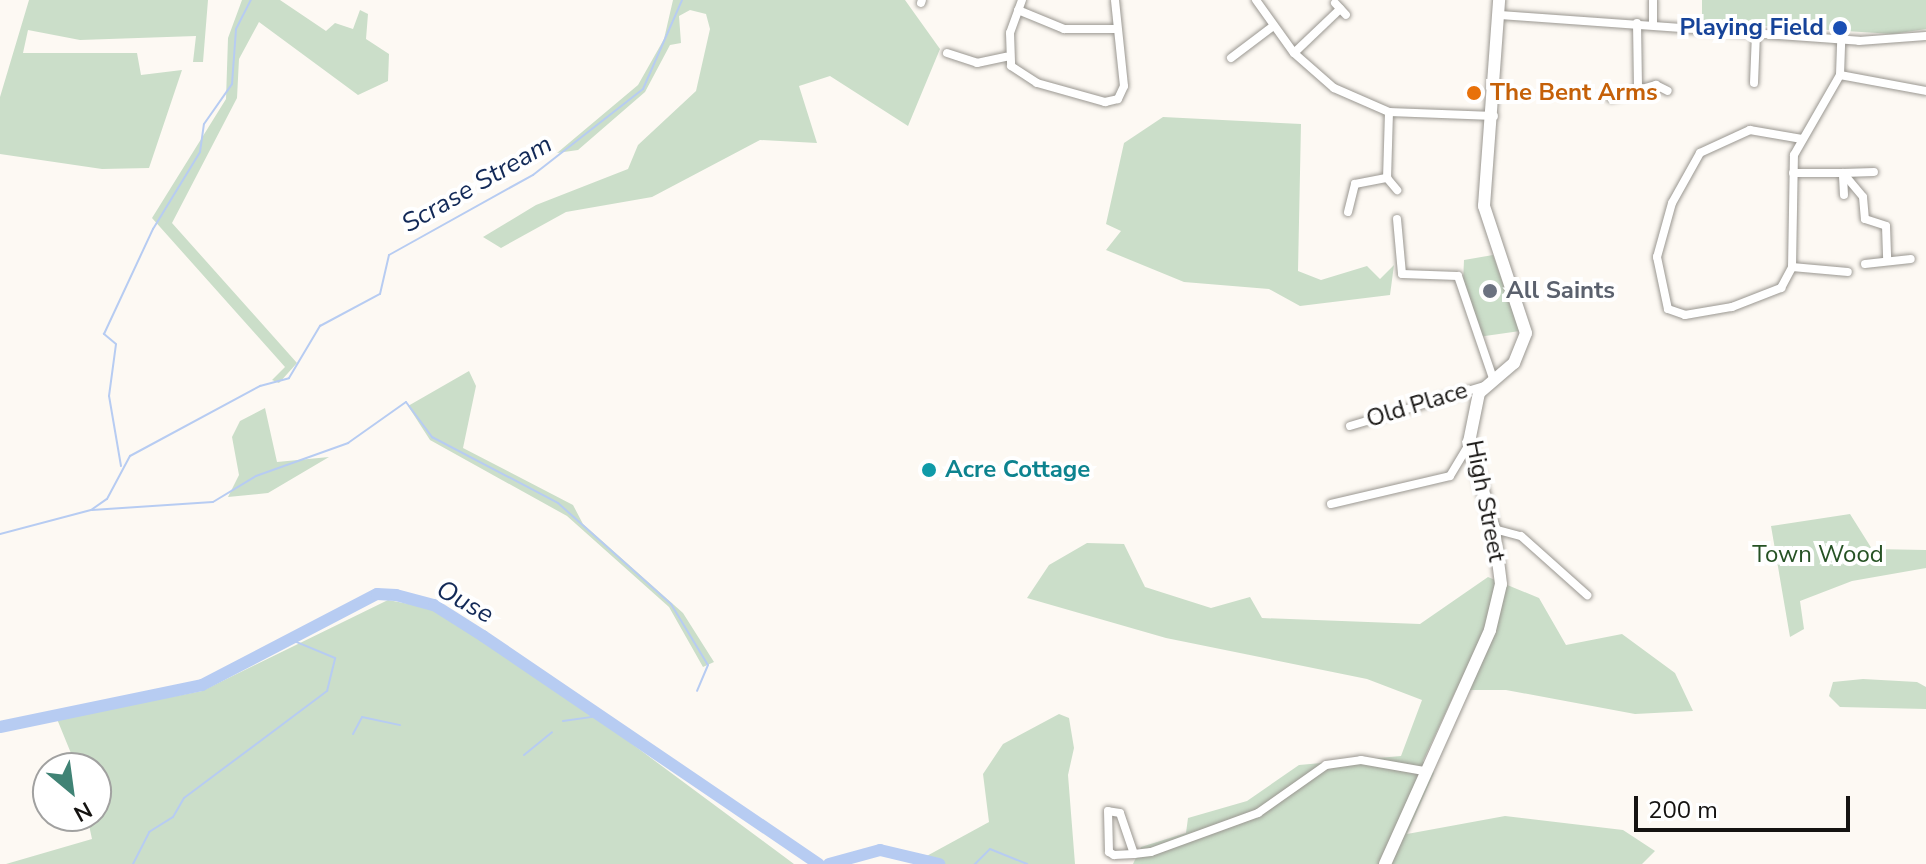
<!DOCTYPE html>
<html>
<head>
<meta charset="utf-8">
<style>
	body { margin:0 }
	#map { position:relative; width:1926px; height:864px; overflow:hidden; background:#fdf9f3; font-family:"Nunito Sans",sans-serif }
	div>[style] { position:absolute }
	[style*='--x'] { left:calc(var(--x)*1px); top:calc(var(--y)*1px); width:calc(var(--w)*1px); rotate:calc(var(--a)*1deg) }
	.green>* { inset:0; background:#cbdec9 }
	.stream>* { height:2px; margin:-1px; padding:0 1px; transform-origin:1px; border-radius:1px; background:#b7ccf2 }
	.river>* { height:12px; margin:-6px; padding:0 6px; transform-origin:6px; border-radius:6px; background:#b7ccf2 }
	.roads { filter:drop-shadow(0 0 2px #9a9791) drop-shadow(0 0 2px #9a9791) }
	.street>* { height:8px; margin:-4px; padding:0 4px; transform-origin:4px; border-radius:4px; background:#fff }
	.secondary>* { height:12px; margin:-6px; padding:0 6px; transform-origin:6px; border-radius:6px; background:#fff }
	.dots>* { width:22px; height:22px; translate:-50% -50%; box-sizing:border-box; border:4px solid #fff; border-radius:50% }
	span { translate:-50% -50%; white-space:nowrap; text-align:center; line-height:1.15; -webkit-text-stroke:8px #fff; paint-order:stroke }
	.transit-label { font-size:24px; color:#164399; font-weight:700 }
	.right { translate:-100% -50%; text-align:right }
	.food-label { font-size:24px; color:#c56008; font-weight:700 }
	.left { translate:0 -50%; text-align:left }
	.worship-label { font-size:24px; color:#5b616d; font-weight:700 }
	.street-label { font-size:24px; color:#151311 }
	.culture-label { font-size:24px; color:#0d838f; font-weight:700 }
	.park-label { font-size:24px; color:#265224 }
	.water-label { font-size:26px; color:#122957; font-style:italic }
	.north { position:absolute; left:32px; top:752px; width:80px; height:80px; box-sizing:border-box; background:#fff; border:2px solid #a1a1a0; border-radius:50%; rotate:151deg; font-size:22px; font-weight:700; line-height:32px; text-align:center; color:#151311 }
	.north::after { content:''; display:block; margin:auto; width:28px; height:36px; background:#408375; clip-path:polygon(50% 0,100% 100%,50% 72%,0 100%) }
	.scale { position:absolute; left:1634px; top:796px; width:216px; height:36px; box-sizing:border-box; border:4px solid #151311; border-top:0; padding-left:10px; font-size:24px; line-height:28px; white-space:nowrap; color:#151311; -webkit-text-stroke:6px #fff; paint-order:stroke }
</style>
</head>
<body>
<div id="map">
	<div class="green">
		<i style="clip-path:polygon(29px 0,208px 0,203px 62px,193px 62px,196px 36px,80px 40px,28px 30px,23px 53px,137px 53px,141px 75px,182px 70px,149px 168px,102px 169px,0 154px,0 97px)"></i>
		<i style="clip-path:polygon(242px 0,280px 0,326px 31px,335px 23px,353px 29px,360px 10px,368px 14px,366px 39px,389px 54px,388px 81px,358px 95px,259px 22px,239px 59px,237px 98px,172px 223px,297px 363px,279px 383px,272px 380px,285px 367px,152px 218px,226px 99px,228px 38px)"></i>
		<i style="clip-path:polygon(673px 0,905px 0,940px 49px,908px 126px,830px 76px,799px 86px,817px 143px,760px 140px,652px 197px,566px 212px,501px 248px,483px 237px,536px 205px,628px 169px,638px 145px,696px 91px,710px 29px,706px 14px,690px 10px,679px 16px,681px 43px,670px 45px,645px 92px,578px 150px,557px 153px,638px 85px,664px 39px)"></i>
		<i style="clip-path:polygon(1702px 0,1926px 0,1926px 29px,1893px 34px,1702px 22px)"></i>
		<i style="clip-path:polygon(1163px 117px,1301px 124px,1298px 271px,1321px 280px,1367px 266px,1380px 279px,1394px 265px,1390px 295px,1300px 306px,1269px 289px,1184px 282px,1106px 250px,1121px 231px,1106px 224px,1124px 143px)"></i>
		<i style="clip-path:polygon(1493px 255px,1520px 331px,1478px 337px,1463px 283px,1464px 260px)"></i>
		<i style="clip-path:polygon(469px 371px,476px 386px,463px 448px,573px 505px,583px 524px,683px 613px,714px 662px,703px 667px,669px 607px,567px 516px,430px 440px,408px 406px)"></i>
		<i style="clip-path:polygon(265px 408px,277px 462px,329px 457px,268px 493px,228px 497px,239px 475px,232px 437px,240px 421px)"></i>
		<i style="clip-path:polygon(1850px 514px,1872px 549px,1926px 550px,1926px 568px,1852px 581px,1800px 601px,1804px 629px,1790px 637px,1771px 526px)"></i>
		<i style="clip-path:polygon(1087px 543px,1124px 544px,1145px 587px,1211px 608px,1250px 597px,1262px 618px,1420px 624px,1488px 577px,1539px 598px,1566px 645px,1622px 634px,1675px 673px,1693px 711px,1635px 714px,1506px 690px,1456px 690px,1423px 761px,1434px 773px,1407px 834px,1505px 816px,1623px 830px,1655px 851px,1642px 864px,1133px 864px,1141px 847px,1186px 833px,1188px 818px,1247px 801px,1299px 765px,1401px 756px,1422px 700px,1367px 679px,1166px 638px,1027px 598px,1049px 565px)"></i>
		<i style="clip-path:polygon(388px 600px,435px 609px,535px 672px,794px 864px,6px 864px,92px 839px,87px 816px,96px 816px,96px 768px,77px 768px,57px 719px,202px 691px)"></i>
		<i style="clip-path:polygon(1863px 679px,1917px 682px,1926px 687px,1926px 709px,1840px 707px,1829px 696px,1833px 682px)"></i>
		<i style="clip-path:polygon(1059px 714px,1069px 718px,1074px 748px,1068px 775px,1075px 864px,931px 864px,923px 858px,989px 822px,983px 774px,1003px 744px)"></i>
	</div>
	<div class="stream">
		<i style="--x:121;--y:466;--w:71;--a:-99.7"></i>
		<i style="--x:109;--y:396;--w:52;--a:-82.3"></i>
		<i style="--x:116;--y:344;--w:16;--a:-140"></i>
		<i style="--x:104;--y:334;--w:116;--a:-65"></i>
		<i style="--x:153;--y:229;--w:90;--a:-58.6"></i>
		<i style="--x:200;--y:152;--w:28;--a:-82"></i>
		<i style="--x:204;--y:124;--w:49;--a:-55"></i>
		<i style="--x:232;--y:84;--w:55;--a:-85.8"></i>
		<i style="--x:236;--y:29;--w:33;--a:-63"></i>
		<i style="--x:92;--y:510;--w:121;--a:-3.8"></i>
		<i style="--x:213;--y:502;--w:50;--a:-31.2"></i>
		<i style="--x:256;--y:476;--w:98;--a:-19.7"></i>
		<i style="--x:348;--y:443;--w:71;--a:-35.3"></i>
		<i style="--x:406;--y:402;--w:44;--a:53.4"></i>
		<i style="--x:432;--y:437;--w:142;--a:27.6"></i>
		<i style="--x:558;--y:503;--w:152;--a:41.8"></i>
		<i style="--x:671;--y:604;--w:71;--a:58.8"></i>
		<i style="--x:708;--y:665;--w:28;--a:113"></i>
		<i style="--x:0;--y:534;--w:94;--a:-14.8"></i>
		<i style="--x:91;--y:510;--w:19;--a:-35"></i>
		<i style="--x:107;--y:499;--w:49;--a:-61.9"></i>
		<i style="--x:130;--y:456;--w:148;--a:-28.3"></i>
		<i style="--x:260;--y:386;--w:30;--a:-15"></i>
		<i style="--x:289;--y:378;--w:61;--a:-59.2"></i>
		<i style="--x:320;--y:326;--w:68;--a:-28.1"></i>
		<i style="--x:380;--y:294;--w:40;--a:-77"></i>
		<i style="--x:389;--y:255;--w:165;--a:-29.1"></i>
		<i style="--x:533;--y:175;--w:140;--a:-38"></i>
		<i style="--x:643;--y:89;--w:97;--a:-66.3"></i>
		<i style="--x:563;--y:721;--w:35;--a:-8"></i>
		<i style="--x:353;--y:734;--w:19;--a:-62"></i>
		<i style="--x:362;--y:717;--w:39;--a:12"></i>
		<i style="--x:524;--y:755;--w:36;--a:-39"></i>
		<i style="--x:133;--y:864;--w:36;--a:-63"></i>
		<i style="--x:149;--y:832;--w:28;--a:-32"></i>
		<i style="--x:173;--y:817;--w:22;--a:-60"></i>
		<i style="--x:184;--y:798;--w:179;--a:-36.8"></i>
		<i style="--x:327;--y:691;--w:34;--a:-76"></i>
		<i style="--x:335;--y:658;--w:44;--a:-157.5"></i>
		<i style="--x:975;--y:864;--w:21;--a:-45"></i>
		<i style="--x:990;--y:849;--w:40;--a:22"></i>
	</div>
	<div class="river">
		<i style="--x:0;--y:727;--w:206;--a:-11.7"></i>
		<i style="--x:202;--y:685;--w:197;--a:-27.5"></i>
		<i style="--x:377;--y:594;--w:19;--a:3"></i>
		<i style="--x:396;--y:595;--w:39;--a:15"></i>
		<i style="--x:434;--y:605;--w:58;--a:32.3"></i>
		<i style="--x:483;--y:636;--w:406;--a:34.2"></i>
		<i style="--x:829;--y:864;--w:53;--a:-15.4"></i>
		<i style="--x:880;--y:850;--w:61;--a:13.3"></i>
	</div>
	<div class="roads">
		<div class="street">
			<i style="--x:1022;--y:0;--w:35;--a:110"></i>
			<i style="--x:1010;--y:33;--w:33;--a:88"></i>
			<i style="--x:1011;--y:66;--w:31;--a:33"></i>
			<i style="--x:1037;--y:83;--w:71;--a:15.6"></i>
			<i style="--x:1105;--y:102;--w:13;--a:-13"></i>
			<i style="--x:1118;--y:99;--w:14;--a:-65"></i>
			<i style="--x:1124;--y:86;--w:86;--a:-96"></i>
			<i style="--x:1256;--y:0;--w:65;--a:54.4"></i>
			<i style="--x:1294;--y:53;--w:53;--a:41.2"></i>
			<i style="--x:1334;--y:88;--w:60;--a:23.6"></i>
			<i style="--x:1389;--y:112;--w:105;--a:2.2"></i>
			<i style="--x:921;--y:3;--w:3;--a:-72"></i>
			<i style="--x:1335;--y:3;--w:16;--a:47"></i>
			<i style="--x:1018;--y:10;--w:50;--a:22.4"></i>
			<i style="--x:1064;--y:29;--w:53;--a:0"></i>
			<i style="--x:1500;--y:15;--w:360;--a:4.1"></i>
			<i style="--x:1859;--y:41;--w:67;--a:-4.3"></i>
			<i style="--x:1637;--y:23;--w:65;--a:89.1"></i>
			<i style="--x:1653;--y:24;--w:24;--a:-90"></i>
			<i style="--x:947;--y:53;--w:32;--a:18"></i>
			<i style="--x:977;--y:63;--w:30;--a:-12"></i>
			<i style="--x:1294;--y:53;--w:64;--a:-43.7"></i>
			<i style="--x:1231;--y:58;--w:51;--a:-37.1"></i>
			<i style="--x:1840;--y:75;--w:87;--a:10.5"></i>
			<i style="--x:1754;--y:83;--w:50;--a:-87.7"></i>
			<i style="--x:1611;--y:98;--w:47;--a:-16.1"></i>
			<i style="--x:1656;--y:85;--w:13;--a:27"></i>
			<i style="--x:1389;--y:112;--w:66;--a:91.7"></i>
			<i style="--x:1387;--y:178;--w:16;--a:50"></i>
			<i style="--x:1802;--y:139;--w:53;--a:-170.2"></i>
			<i style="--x:1750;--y:130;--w:55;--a:155.3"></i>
			<i style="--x:1700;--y:153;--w:57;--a:119.2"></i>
			<i style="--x:1672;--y:203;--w:56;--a:105.5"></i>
			<i style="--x:1657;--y:257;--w:53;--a:78.1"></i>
			<i style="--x:1668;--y:309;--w:18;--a:19"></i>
			<i style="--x:1685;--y:315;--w:48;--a:-9.7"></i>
			<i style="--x:1732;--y:307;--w:53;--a:-21.2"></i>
			<i style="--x:1781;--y:288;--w:24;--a:-62"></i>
			<i style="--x:1792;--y:267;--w:112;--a:-89"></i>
			<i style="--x:1794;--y:155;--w:92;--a:-60.1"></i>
			<i style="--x:1840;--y:75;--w:35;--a:-88"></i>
			<i style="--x:1793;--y:173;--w:50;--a:0"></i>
			<i style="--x:1843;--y:173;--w:31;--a:50"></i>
			<i style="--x:1863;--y:197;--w:22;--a:85"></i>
			<i style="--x:1865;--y:219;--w:22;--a:18"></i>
			<i style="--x:1886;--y:226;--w:35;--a:88"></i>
			<i style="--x:1844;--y:195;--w:22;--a:-93"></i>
			<i style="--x:1843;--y:173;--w:31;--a:-2"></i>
			<i style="--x:1348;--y:212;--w:29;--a:-76"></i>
			<i style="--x:1355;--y:184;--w:33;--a:-11"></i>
			<i style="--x:1397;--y:219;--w:55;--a:84.8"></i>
			<i style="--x:1402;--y:274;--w:56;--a:2"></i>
			<i style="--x:1458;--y:276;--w:108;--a:71.1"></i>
			<i style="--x:1865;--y:264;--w:46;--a:-6.2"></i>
			<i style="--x:1792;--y:267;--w:56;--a:5.1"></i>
			<i style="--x:1350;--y:426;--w:140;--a:-16.6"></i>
			<i style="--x:1331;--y:504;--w:122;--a:-13.2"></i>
			<i style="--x:1450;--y:476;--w:35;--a:-59"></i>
			<i style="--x:1494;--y:529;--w:28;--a:15"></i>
			<i style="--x:1521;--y:536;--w:89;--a:41.8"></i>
			<i style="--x:1134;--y:854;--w:43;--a:-108.9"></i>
			<i style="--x:1120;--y:813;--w:12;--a:-171"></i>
			<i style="--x:1108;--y:811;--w:41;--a:88.6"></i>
			<i style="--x:1109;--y:852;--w:6;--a:31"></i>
			<i style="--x:1114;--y:855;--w:20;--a:-3"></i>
			<i style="--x:1134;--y:854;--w:17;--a:-7"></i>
			<i style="--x:1151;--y:852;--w:114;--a:-20"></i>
			<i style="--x:1258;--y:813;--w:83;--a:-35.2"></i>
			<i style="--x:1326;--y:765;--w:35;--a:-8"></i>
			<i style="--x:1361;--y:760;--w:64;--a:9.9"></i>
		</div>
		<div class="secondary">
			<i style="--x:1385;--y:864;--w:256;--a:-65.8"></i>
			<i style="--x:1490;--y:630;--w:47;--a:-76.6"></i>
			<i style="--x:1501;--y:584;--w:55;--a:-97.3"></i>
			<i style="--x:1494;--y:529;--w:91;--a:-106"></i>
			<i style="--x:1469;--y:442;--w:50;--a:-78.5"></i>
			<i style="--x:1479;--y:393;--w:46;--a:-40.6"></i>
			<i style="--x:1514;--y:363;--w:32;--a:-68"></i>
			<i style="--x:1526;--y:333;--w:134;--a:-108.3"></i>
			<i style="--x:1484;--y:206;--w:207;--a:-85.8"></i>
		</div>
	</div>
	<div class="dots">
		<i style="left:1840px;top:28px;background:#1a4fb4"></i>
		<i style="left:1474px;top:93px;background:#e8710a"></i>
		<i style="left:1490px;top:291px;background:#6b7280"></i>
		<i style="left:929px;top:470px;background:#0f9aa8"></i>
	</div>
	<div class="transit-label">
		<span class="right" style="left:1824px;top:28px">Playing Field</span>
	</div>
	<div class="food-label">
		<span class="left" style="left:1490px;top:93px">The Bent Arms</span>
	</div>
	<div class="worship-label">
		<span class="left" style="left:1506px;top:291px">All Saints</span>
	</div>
	<div class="street-label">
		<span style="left:1417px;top:405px;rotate:-17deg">Old Place</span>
		<span style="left:1485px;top:501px;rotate:79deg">High Street</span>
	</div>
	<div class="culture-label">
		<span class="left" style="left:945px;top:470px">Acre Cottage</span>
	</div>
	<div class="park-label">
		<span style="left:1818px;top:555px">Town Wood</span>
	</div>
	<div class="water-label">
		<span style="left:477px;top:184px;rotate:-30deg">Scrase Stream</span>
		<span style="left:465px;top:602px;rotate:29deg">Ouse</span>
	</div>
	<div class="north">N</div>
	<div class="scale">200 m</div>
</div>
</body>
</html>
